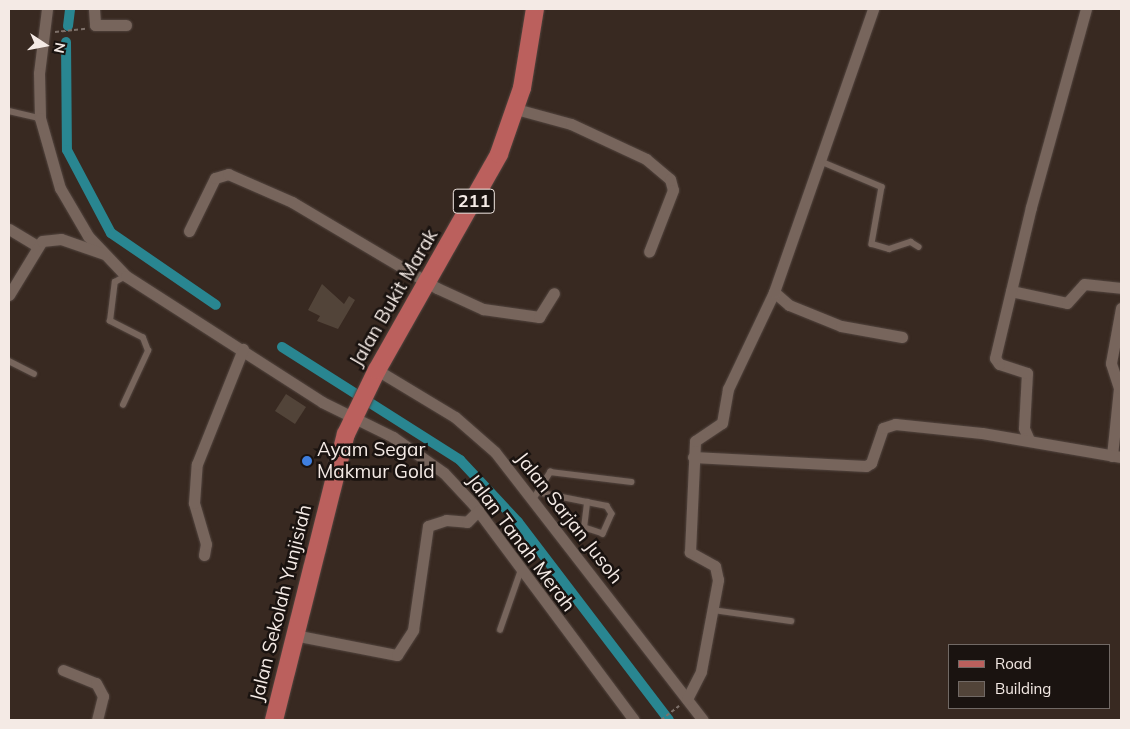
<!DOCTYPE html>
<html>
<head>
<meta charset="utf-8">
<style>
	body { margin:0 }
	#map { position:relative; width:1130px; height:729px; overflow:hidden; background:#382921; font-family:Mulish,sans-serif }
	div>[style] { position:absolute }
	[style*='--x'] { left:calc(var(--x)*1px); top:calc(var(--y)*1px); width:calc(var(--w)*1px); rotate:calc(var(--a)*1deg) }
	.canal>* { height:10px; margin:-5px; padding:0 5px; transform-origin:5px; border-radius:5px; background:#298691 }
	.building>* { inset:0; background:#524439 }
	.path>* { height:2px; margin-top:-1px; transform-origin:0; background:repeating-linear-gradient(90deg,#7d7069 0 4px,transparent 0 6.5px) }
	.roads { filter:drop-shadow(0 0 1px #52453f) drop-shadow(0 0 1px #52453f) }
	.lane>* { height:5.5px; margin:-2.75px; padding:0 2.75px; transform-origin:2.75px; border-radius:2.75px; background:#77655c }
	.street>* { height:11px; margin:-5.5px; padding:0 5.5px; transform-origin:5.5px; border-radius:5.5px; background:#77655c }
	.primary>* { height:18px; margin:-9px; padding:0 9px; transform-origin:9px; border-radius:9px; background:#bb605d }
	.dots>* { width:14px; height:14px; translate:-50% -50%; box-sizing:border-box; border:2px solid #1a1310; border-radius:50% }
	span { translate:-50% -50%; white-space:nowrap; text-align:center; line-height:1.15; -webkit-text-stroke:5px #1a1310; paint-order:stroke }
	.shield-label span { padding:1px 4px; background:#1a1310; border:1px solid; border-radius:4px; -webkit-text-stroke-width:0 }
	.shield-label { font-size:18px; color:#f4eae5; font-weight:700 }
	.street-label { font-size:19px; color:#f4eae5 }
	.poi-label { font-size:19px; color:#f4eae5 }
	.left { translate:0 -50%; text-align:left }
	.frame { position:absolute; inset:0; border:10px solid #f4eae5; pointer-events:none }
	.legend { position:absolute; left:948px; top:644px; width:162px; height:65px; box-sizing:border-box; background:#1a1310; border:1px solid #716965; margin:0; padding:6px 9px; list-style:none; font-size:15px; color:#f4eae5 }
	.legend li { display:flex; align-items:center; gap:10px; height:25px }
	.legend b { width:25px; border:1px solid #716965 }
	.north { position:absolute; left:20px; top:20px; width:50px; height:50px; -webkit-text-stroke:4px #1a1310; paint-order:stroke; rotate:101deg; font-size:14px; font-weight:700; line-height:20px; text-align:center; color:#f4eae5 }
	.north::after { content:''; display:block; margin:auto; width:18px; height:22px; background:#f4eae5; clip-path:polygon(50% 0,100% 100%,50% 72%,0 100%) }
</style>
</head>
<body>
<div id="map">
	<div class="canal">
		<i style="--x:68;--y:26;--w:17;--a:-83"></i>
		<i style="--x:66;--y:42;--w:108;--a:89.5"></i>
		<i style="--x:67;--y:150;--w:94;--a:62.1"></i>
		<i style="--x:111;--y:233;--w:127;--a:34.4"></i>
		<i style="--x:282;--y:347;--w:211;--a:32.4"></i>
		<i style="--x:460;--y:460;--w:85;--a:46.9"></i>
		<i style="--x:518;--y:522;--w:249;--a:52.7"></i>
	</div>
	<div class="building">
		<i style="clip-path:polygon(322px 284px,344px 304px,349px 296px,355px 300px,338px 329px,317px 321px,320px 316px,308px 310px)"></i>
		<i style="clip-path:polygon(365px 353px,370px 356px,365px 363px,361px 361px)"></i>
		<i style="clip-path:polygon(286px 394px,306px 407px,295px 424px,275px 411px)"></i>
	</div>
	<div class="path">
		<i style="--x:55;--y:32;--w:31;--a:-6"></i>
		<i style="--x:661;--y:720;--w:23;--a:-38"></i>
	</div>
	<div class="roads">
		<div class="lane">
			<i style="--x:9;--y:111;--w:32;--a:13"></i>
			<i style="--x:820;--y:161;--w:67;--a:22.8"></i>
			<i style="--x:882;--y:187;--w:58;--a:100"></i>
			<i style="--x:872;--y:244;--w:18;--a:16"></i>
			<i style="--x:889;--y:249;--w:23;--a:-18"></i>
			<i style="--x:911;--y:242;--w:9;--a:32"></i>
			<i style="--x:9;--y:361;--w:28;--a:27"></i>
			<i style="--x:123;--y:405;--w:60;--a:-65.2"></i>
			<i style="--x:148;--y:351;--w:14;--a:-111"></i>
			<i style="--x:143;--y:338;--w:37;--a:-153"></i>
			<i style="--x:110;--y:321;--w:39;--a:-83"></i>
			<i style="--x:115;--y:282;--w:13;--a:-29"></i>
			<i style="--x:542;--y:493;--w:66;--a:11.3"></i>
			<i style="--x:607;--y:506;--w:9;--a:58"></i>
			<i style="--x:612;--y:514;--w:22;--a:114"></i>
			<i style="--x:603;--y:534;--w:20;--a:-162"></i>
			<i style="--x:584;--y:528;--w:26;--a:-83"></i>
			<i style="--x:534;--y:498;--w:31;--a:-58"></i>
			<i style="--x:550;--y:472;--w:82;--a:7"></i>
			<i style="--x:713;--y:610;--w:79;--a:8"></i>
			<i style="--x:500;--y:630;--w:64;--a:-70.7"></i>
		</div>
		<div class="street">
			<i style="--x:47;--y:9;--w:64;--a:97.1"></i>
			<i style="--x:39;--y:73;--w:45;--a:88.7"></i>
			<i style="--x:40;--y:118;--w:73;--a:74.1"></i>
			<i style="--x:60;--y:188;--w:56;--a:59.7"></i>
			<i style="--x:88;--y:236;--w:55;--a:46.5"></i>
			<i style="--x:126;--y:276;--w:233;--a:32.7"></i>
			<i style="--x:322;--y:402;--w:79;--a:26.2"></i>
			<i style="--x:393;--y:437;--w:62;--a:35.2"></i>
			<i style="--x:444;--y:473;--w:42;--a:46.9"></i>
			<i style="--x:473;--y:504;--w:269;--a:53.3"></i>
			<i style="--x:94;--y:9;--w:16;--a:86"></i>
			<i style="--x:95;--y:25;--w:31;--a:0"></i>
			<i style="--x:516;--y:109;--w:57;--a:15.3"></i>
			<i style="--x:571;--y:124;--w:83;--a:25"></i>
			<i style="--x:646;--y:159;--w:31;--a:40"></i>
			<i style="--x:670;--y:179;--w:11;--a:75"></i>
			<i style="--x:673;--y:190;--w:66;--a:111.2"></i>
			<i style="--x:9;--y:229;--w:31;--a:31"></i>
			<i style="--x:189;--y:231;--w:59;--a:-63.9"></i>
			<i style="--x:215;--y:178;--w:14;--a:-17"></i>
			<i style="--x:228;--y:174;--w:70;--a:23.6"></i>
			<i style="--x:292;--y:202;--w:169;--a:30.7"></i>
			<i style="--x:437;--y:288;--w:51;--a:24.5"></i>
			<i style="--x:483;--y:309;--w:57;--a:8.1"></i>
			<i style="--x:539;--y:317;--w:28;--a:-58"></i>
			<i style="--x:1011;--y:291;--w:57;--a:12.1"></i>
			<i style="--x:1067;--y:303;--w:25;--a:-48"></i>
			<i style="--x:1084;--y:284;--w:37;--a:6"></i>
			<i style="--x:774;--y:292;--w:20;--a:41"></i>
			<i style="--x:789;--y:305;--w:56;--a:22"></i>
			<i style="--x:841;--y:326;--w:62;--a:10.2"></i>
			<i style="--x:9;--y:295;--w:63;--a:-58.6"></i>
			<i style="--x:42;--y:241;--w:19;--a:-6"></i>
			<i style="--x:61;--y:239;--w:46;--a:19.2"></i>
			<i style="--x:377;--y:370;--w:91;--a:31.1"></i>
			<i style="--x:455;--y:417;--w:53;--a:41.2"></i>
			<i style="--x:495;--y:452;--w:339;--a:52.2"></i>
			<i style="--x:1029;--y:440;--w:13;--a:-113"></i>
			<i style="--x:1024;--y:428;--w:55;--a:-86.9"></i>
			<i style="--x:1027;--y:373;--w:29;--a:-162"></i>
			<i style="--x:999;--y:364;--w:7;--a:-124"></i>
			<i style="--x:995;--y:358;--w:155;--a:-76.6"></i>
			<i style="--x:1031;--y:207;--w:205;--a:-74.5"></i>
			<i style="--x:1112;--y:456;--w:68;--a:-84.1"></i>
			<i style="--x:1119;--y:388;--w:26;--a:-108"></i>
			<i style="--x:1111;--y:363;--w:56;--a:-79.7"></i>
			<i style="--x:693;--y:457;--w:173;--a:3"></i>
			<i style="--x:866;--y:466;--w:6;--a:-31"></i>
			<i style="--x:871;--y:463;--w:37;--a:-71"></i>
			<i style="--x:883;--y:428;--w:13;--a:-18"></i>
			<i style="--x:895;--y:424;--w:87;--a:5.9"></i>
			<i style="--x:982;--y:433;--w:141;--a:9.8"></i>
			<i style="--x:204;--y:555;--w:11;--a:-80"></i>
			<i style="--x:206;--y:544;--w:43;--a:-106.3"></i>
			<i style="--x:194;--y:503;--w:39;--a:-86"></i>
			<i style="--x:197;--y:464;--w:124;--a:-68.2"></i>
			<i style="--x:294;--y:635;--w:105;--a:11"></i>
			<i style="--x:397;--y:655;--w:30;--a:-57"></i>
			<i style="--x:413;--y:630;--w:105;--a:-81.8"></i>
			<i style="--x:428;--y:526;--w:19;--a:-18"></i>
			<i style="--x:446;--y:520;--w:21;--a:5"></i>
			<i style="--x:467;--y:522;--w:16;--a:-45"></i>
			<i style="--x:63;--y:670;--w:35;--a:22"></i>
			<i style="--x:96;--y:683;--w:15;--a:62"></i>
			<i style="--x:103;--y:696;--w:25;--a:104"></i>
			<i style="--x:687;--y:699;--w:31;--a:-63"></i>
			<i style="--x:701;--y:671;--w:93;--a:-79.4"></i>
			<i style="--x:718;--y:580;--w:14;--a:-102"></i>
			<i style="--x:715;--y:566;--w:29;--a:-151"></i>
			<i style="--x:690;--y:552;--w:111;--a:-87.4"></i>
			<i style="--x:695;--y:441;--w:32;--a:-34"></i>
			<i style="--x:722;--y:423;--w:35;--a:-80"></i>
			<i style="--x:728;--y:389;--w:107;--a:-64.6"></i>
			<i style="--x:774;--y:292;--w:300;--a:-70.7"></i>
		</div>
		<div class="primary">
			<i style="--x:274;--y:720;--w:295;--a:-75.9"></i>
			<i style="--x:346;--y:434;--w:71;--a:-64.2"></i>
			<i style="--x:377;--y:370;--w:248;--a:-60.5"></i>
			<i style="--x:499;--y:154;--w:70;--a:-70.8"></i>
			<i style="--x:522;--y:88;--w:80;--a:-80.7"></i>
		</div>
	</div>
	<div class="dots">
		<i style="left:307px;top:461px;background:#3f7fe0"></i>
	</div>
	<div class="shield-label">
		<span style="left:474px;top:201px">211</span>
	</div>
	<div class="street-label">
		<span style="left:394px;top:298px;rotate:-60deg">Jalan Bukit Marak</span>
		<span style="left:569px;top:518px;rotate:52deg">Jalan Sarjan Jusoh</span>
		<span style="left:521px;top:543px;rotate:53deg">Jalan Tanah Merah</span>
		<span style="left:281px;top:603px;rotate:-76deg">Jalan Sekolah Yunjisiah</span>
	</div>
	<div class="poi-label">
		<span class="left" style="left:317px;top:461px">Ayam Segar<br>Makmur Gold</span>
	</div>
	<div class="frame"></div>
	<ul class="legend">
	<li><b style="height:6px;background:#bb605d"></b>Road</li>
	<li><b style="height:14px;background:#524439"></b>Building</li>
	</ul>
	<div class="north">N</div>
</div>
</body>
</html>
